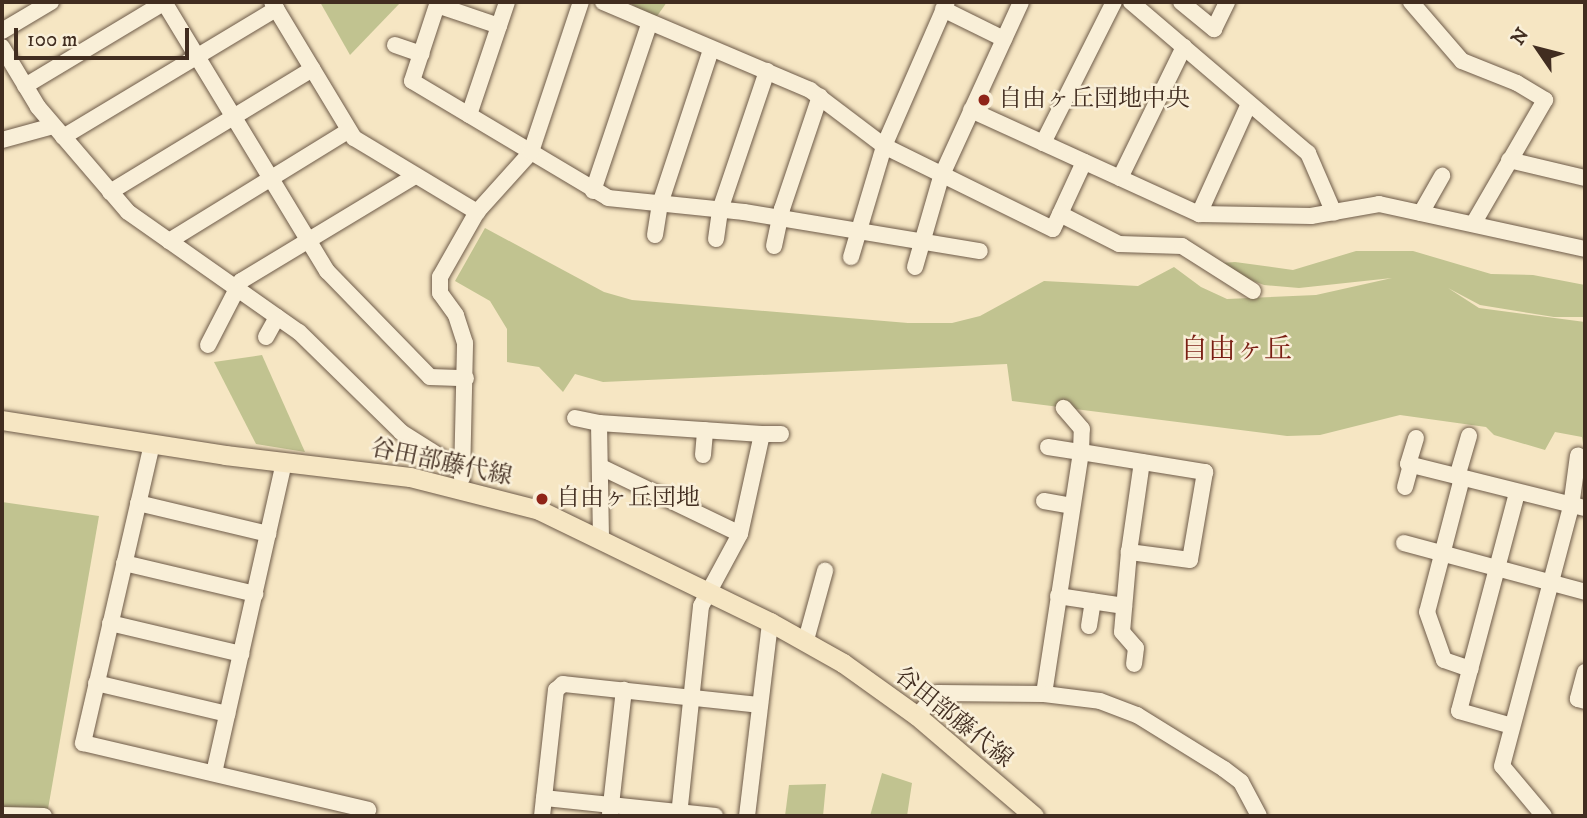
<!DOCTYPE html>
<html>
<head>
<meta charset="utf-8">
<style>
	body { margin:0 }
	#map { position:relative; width:1587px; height:818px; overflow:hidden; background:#f6e6c3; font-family:"IM FELL DW Pica","Noto Serif JP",serif }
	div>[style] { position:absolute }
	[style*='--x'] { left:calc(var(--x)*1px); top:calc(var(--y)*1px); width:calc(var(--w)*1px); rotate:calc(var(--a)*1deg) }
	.green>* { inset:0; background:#c1c390 }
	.roads { filter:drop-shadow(0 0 2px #6e5b49) drop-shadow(0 0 2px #6e5b49) }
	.minor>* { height:16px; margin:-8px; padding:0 8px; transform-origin:8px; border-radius:8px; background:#f9efd8 }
	.major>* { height:19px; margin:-9.5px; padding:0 9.5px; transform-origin:9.5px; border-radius:9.5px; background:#f6e6c3 }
	.dots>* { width:19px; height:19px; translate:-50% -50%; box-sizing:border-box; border:4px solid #f9efd8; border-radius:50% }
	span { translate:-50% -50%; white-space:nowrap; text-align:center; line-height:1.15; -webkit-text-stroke:5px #f9efd8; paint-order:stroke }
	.poi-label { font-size:24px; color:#412d20 }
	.left { translate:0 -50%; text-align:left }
	.street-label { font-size:24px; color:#412d20 }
	.quarter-label { font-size:28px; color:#7a1f14 }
	.frame { position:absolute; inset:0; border:4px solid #412d20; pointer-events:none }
	.north { position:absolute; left:1503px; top:14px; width:70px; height:70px; -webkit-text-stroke:5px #f9efd8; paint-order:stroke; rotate:305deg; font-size:19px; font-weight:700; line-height:28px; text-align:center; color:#412d20 }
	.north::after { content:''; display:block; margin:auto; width:24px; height:32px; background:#412d20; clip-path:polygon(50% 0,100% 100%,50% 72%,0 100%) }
	.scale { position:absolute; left:14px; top:28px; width:175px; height:32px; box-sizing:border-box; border:4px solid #412d20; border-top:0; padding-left:9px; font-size:21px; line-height:24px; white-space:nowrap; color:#412d20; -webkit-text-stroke:5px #f9efd8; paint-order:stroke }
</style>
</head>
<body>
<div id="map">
	<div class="green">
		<i style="clip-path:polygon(320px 2px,401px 2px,350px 55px)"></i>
		<i style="clip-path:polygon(628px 2px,667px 2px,655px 19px)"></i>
		<i style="clip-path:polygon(485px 228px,604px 292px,632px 300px,908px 323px,952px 323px,980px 316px,1044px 281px,1138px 286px,1174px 267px,1201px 287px,1227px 299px,1316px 295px,1392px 278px,1299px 288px,1264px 285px,1208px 264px,1235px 262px,1293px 270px,1356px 251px,1413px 251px,1491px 274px,1533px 275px,1585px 285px,1585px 317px,1554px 317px,1480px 305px,1448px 288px,1479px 308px,1585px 322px,1585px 459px,1582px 437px,1555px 432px,1545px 450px,1494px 435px,1486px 427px,1400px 415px,1320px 435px,1287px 436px,1012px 401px,1007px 364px,603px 382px,575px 374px,563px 392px,539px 367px,507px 362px,507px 329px,490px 301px,455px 281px)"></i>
		<i style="clip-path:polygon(262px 355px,305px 452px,256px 444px,214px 362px)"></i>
		<i style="clip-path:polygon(2px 502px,99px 516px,48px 809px,2px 808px)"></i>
		<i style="clip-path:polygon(882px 773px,912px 783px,907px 816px,870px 816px)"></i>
		<i style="clip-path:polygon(826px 784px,823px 816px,785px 816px,789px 785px)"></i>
	</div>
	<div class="roads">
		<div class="minor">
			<i style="--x:164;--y:2;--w:315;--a:58.8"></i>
			<i style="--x:327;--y:271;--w:148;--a:45.8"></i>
			<i style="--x:430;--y:377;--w:36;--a:2"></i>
			<i style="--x:272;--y:2;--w:159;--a:58.9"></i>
			<i style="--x:354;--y:138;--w:144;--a:31"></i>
			<i style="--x:603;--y:2;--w:225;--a:23"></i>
			<i style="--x:810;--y:90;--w:93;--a:37.1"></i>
			<i style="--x:884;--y:146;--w:188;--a:26.2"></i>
			<i style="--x:1053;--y:229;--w:74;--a:-65.2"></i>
			<i style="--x:1131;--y:2;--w:233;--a:40.5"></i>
			<i style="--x:1308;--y:153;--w:65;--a:66.6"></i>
			<i style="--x:1181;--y:2;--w:43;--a:39.3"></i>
			<i style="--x:1214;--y:29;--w:30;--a:-64"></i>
			<i style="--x:1411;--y:2;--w:78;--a:49.2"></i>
			<i style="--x:1462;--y:61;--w:59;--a:21.8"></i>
			<i style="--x:1517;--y:83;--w:33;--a:31"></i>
			<i style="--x:1545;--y:100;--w:143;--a:120.1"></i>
			<i style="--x:943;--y:9;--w:68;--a:26.2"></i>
			<i style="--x:499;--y:26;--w:65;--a:-161.3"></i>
			<i style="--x:437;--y:5;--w:80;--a:108.2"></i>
			<i style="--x:412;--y:81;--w:228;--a:30.8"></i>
			<i style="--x:608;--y:198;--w:137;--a:5.9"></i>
			<i style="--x:744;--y:212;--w:239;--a:9.4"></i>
			<i style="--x:2;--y:31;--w:57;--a:-30.6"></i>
			<i style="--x:395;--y:45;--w:28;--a:19"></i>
			<i style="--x:2;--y:47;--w:70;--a:59"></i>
			<i style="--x:38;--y:107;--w:138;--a:49.4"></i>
			<i style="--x:128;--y:212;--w:209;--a:35.1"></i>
			<i style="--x:299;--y:332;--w:143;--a:44.4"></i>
			<i style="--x:401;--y:432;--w:73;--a:32.2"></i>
			<i style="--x:25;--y:86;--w:163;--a:-31"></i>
			<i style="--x:971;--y:110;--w:251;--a:24.5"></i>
			<i style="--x:1199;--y:214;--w:112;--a:1"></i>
			<i style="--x:1311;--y:216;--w:69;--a:-10"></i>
			<i style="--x:1379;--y:204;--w:211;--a:12.3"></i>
			<i style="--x:469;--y:115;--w:119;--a:-71.4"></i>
			<i style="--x:63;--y:137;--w:249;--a:-31"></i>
			<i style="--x:2;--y:140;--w:53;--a:-15.4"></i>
			<i style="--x:1043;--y:143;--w:158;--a:-63.3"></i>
			<i style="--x:1509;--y:160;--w:78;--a:13.3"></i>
			<i style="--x:1120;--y:178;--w:146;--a:-64"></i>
			<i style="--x:593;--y:191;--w:175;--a:-71.4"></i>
			<i style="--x:110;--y:192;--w:237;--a:-31.3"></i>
			<i style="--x:1421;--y:213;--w:43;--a:-60.4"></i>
			<i style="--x:1060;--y:214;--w:66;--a:27"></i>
			<i style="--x:1119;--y:244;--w:63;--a:1.8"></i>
			<i style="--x:1182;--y:246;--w:84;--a:32.4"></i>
			<i style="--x:1199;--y:214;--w:121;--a:-65.6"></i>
			<i style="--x:655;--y:235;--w:31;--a:-81"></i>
			<i style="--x:660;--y:204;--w:162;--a:-71.7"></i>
			<i style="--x:716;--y:239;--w:29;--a:-82"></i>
			<i style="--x:720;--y:210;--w:147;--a:-71.3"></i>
			<i style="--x:169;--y:241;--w:210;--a:-31.6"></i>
			<i style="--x:774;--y:246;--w:38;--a:-78"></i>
			<i style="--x:782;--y:209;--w:119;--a:-71.4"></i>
			<i style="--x:851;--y:257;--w:116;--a:-73.4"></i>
			<i style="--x:884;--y:146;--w:157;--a:-66.4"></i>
			<i style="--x:915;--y:267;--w:94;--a:-73.9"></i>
			<i style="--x:941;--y:177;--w:192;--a:-65.4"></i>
			<i style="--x:266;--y:337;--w:23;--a:-61"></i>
			<i style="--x:208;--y:345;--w:72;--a:-62.7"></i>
			<i style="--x:241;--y:281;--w:203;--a:-31.1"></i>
			<i style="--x:575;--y:418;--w:25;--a:12"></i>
			<i style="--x:762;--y:434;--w:19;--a:0"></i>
			<i style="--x:1416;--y:438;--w:27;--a:107"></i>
			<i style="--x:1408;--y:464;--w:182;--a:14"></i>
			<i style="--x:152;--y:444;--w:307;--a:103"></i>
			<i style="--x:83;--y:743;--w:293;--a:13.2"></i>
			<i style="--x:1048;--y:447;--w:33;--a:9"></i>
			<i style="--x:1081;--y:452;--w:23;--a:-88"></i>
			<i style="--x:1082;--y:429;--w:28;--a:-131"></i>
			<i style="--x:703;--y:455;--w:25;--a:-85"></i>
			<i style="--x:601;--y:467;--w:154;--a:25.7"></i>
			<i style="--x:1457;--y:477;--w:43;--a:-73.7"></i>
			<i style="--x:462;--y:478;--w:135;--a:-88.7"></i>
			<i style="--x:465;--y:343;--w:29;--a:-108"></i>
			<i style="--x:456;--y:315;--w:27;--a:-126"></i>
			<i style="--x:440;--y:293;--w:16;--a:-90"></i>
			<i style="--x:440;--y:277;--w:75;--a:-60.4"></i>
			<i style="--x:477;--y:212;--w:81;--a:-48"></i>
			<i style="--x:531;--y:152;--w:158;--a:-71.6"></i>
			<i style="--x:1462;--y:478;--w:138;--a:104.6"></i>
			<i style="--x:1427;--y:612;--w:51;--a:70.5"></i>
			<i style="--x:1444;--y:660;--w:28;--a:19"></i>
			<i style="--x:1405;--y:487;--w:24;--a:-75"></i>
			<i style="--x:1044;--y:501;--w:28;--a:10"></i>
			<i style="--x:138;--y:503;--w:134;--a:13.4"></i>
			<i style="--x:601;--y:538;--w:115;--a:-91"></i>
			<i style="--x:599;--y:423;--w:163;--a:3.9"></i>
			<i style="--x:762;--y:434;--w:102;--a:102.4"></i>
			<i style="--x:740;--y:534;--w:82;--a:118.4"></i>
			<i style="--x:701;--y:606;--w:211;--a:96"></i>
			<i style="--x:1404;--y:543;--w:188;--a:15.1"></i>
			<i style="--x:1129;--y:552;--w:91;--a:-81.8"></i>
			<i style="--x:124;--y:563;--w:135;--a:13.3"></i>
			<i style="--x:1058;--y:596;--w:67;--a:8.6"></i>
			<i style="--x:110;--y:623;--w:135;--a:13.3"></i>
			<i style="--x:1089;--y:626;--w:25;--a:-81"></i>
			<i style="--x:806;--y:640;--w:72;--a:-74.6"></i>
			<i style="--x:1585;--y:672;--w:28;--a:105"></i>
			<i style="--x:1578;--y:699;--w:7;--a:16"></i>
			<i style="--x:96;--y:683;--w:135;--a:13.3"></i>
			<i style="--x:1044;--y:694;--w:245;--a:-81.3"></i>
			<i style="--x:1081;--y:452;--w:126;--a:9.2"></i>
			<i style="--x:1205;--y:472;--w:89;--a:99.7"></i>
			<i style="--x:1190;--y:560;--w:62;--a:-172.5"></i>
			<i style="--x:1129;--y:552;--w:80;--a:95"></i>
			<i style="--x:1122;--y:632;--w:21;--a:49"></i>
			<i style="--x:1136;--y:648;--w:16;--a:97"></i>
			<i style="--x:917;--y:716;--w:31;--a:-48"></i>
			<i style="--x:938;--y:693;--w:106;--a:0.5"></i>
			<i style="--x:1044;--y:694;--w:56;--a:7.1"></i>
			<i style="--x:1100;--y:701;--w:40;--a:21"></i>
			<i style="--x:1137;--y:715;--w:102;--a:31.8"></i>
			<i style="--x:1224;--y:769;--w:21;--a:37"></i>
			<i style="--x:1241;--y:782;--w:38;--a:62"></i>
			<i style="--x:1512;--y:726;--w:55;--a:-164.2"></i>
			<i style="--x:1459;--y:711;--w:226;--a:-75.1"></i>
			<i style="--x:214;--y:773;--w:318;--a:-77.3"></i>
			<i style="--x:544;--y:798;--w:172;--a:6"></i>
			<i style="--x:610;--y:814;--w:125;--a:-83.6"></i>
			<i style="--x:2;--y:815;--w:42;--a:1.4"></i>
			<i style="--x:542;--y:816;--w:127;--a:-83.7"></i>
			<i style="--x:556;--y:690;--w:9;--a:-41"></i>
			<i style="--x:563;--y:684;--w:198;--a:6.1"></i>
			<i style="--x:747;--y:816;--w:195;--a:-83.2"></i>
			<i style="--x:1544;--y:816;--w:65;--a:-130"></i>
			<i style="--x:1502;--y:766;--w:268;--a:-75.1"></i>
			<i style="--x:1571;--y:507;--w:52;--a:-82.3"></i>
		</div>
		<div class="major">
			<i style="--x:2;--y:420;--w:226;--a:8.9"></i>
			<i style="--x:225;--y:455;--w:186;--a:6.8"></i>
			<i style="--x:410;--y:477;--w:133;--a:14.3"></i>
			<i style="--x:539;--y:510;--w:257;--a:25.9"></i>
			<i style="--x:770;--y:622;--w:84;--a:29.3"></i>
			<i style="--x:843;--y:663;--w:91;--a:35.6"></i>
			<i style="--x:917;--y:716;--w:154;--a:40.5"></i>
		</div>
	</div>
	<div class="dots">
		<i style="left:984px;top:100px;background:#8f2418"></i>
		<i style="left:542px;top:499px;background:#8f2418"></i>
	</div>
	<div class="poi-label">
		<span class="left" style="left:998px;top:100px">自由ヶ丘団地中央</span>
		<span class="left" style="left:556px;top:499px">自由ヶ丘団地</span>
	</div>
	<div class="street-label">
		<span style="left:441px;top:463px;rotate:12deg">谷田部藤代線</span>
		<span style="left:953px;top:718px;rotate:39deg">谷田部藤代線</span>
	</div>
	<div class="quarter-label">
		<span style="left:1236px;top:350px">自由ヶ丘</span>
	</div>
	<div class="frame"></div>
	<div class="north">N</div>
	<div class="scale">100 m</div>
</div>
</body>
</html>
